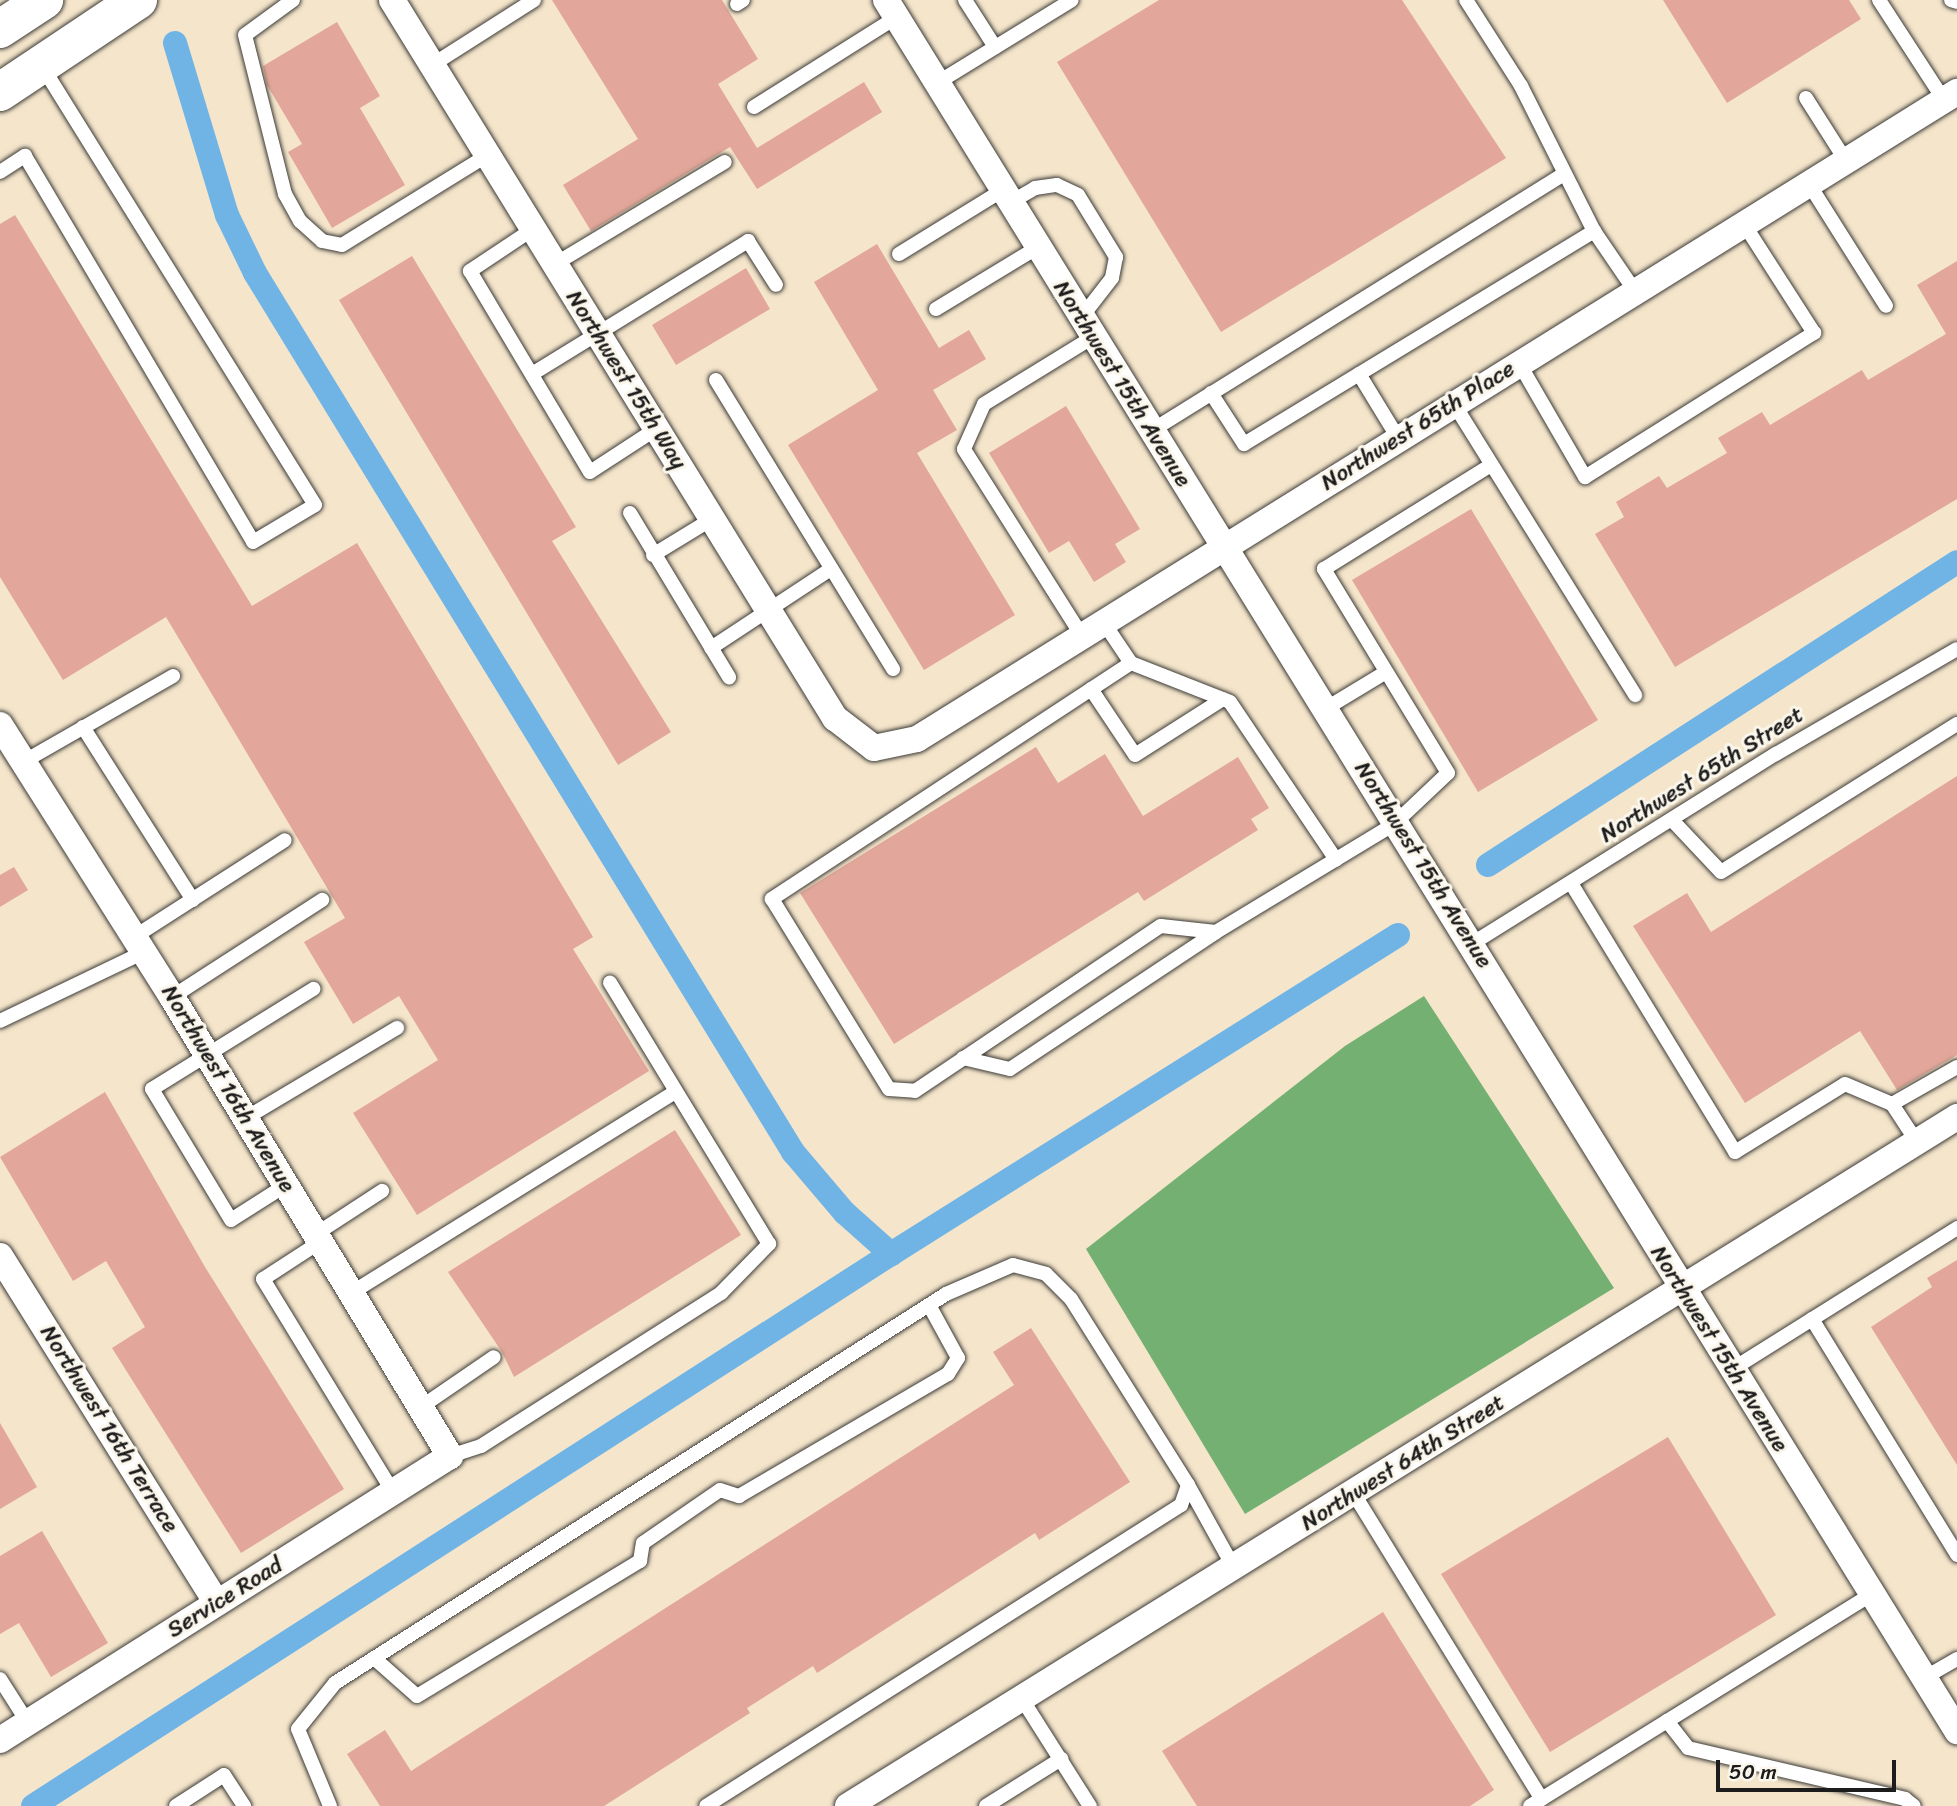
<!DOCTYPE html>
<html>
<head>
<meta charset="utf-8">
<style>
	body { margin:0 }
	#map { position:relative; width:1957px; height:1806px; overflow:hidden; background:#f4e5cb; font-family:Sriracha,sans-serif }
	div>[style] { position:absolute }
	[style*='--x'] { left:calc(var(--x)*1px); top:calc(var(--y)*1px); width:calc(var(--w)*1px); rotate:calc(var(--a)*1deg) }
	.forest>* { inset:0; background:#73b071 }
	.canal>* { height:24px; margin:-12px; padding:0 12px; transform-origin:12px; border-radius:12px; background:#70b4e6 }
	.building>* { inset:0; background:#e2a79a }
	.roads { filter:drop-shadow(0 0 2px #3c3a36) drop-shadow(0 0 2px #3c3a36) }
	.service>* { height:14px; margin:-7px; padding:0 7px; transform-origin:7px; border-radius:7px; background:#fff }
	.minor>* { height:26px; margin:-13px; padding:0 13px; transform-origin:13px; border-radius:13px; background:#fff }
	.secondary>* { height:38px; margin:-19px; padding:0 19px; transform-origin:19px; border-radius:19px; background:#fff }
	span { translate:-50% -50%; white-space:nowrap; text-align:center; line-height:1.15; -webkit-text-stroke:6px #fbf7ec; paint-order:stroke }
	.street-label { font-size:23px; color:#1c1c1c }
	.scale { position:absolute; left:1716px; top:1760px; width:180px; height:32px; box-sizing:border-box; border:4px solid #1c1c1c; border-top:0; padding-left:9px; font-size:21px; line-height:24px; white-space:nowrap; color:#1c1c1c; -webkit-text-stroke:5px #fbf7ec; paint-order:stroke }
</style>
</head>
<body>
<div id="map">
	<div class="forest">
		<i style="clip-path:polygon(1424px 996px,1614px 1288px,1245px 1514px,1086px 1249px,1345px 1046px)"></i>
	</div>
	<div class="canal">
		<i style="--x:175;--y:43;--w:180;--a:73.2"></i>
		<i style="--x:227;--y:215;--w:64;--a:64.2"></i>
		<i style="--x:255;--y:273;--w:1031;--a:58.53"></i>
		<i style="--x:793;--y:1152;--w:80;--a:49.6"></i>
		<i style="--x:845;--y:1213;--w:62;--a:41.7"></i>
		<i style="--x:1488;--y:865;--w:558;--a:-32.86"></i>
		<i style="--x:33;--y:1806;--w:1020;--a:-32.76"></i>
		<i style="--x:891;--y:1254;--w:599;--a:-32.18"></i>
	</div>
	<div class="building">
		<i style="clip-path:polygon(552px 0,722px 0,758px 59px,718px 84px,757px 148px,864px 82px,882px 112px,757px 189px,730px 147px,591px 231px,563px 185px,638px 139px)"></i>
		<i style="clip-path:polygon(1159px 0,1402px 0,1506px 158px,1221px 332px,1057px 62px)"></i>
		<i style="clip-path:polygon(1663px 0,1849px 0,1861px 19px,1727px 103px)"></i>
		<i style="clip-path:polygon(337px 22px,380px 96px,360px 108px,405px 185px,332px 228px,288px 152px,302px 144px,267px 85px,263px 66px)"></i>
		<i style="clip-path:polygon(15px 215px,252px 606px,357px 543px,593px 937px,573px 949px,649px 1071px,417px 1215px,353px 1113px,438px 1060px,399px 996px,353px 1024px,304px 942px,345px 918px,166px 617px,63px 680px,0 577px,0 224px)"></i>
		<i style="clip-path:polygon(877px 244px,939px 348px,969px 330px,986px 359px,933px 390px,957px 430px,917px 453px,1015px 615px,924px 670px,788px 445px,878px 390px,814px 282px)"></i>
		<i style="clip-path:polygon(412px 256px,576px 527px,552px 541px,671px 732px,618px 765px,339px 300px)"></i>
		<i style="clip-path:polygon(1957px 261px,1957px 499px,1675px 667px,1595px 534px,1624px 517px,1616px 502px,1659px 476px,1667px 488px,1727px 453px,1718px 438px,1762px 412px,1770px 425px,1862px 370px,1868px 380px,1946px 334px,1917px 285px)"></i>
		<i style="clip-path:polygon(746px 268px,770px 309px,676px 365px,652px 325px)"></i>
		<i style="clip-path:polygon(1066px 406px,1140px 529px,1115px 544px,1126px 562px,1094px 582px,1069px 541px,1049px 553px,989px 453px)"></i>
		<i style="clip-path:polygon(1471px 509px,1598px 720px,1478px 792px,1352px 580px)"></i>
		<i style="clip-path:polygon(1036px 747px,1058px 783px,1105px 754px,1143px 816px,1238px 757px,1269px 808px,1251px 819px,1258px 830px,1144px 901px,1138px 892px,894px 1044px,800px 893px)"></i>
		<i style="clip-path:polygon(1957px 776px,1957px 1055px,1897px 1090px,1860px 1031px,1745px 1103px,1633px 926px,1687px 893px,1711px 932px)"></i>
		<i style="clip-path:polygon(14px 867px,28px 890px,0 907px,0 875px)"></i>
		<i style="clip-path:polygon(105px 1092px,205px 1267px,344px 1489px,241px 1553px,112px 1348px,145px 1327px,106px 1261px,73px 1281px,0 1157px)"></i>
		<i style="clip-path:polygon(675px 1130px,741px 1235px,514px 1377px,502px 1352px,448px 1272px)"></i>
		<i style="clip-path:polygon(1957px 1260px,1957px 1465px,1871px 1327px,1932px 1287px,1927px 1278px)"></i>
		<i style="clip-path:polygon(1031px 1328px,1130px 1482px,1039px 1540px,1035px 1533px,817px 1673px,813px 1666px,747px 1708px,750px 1713px,604px 1806px,380px 1806px,347px 1754px,385px 1730px,411px 1771px,1014px 1385px,993px 1352px)"></i>
		<i style="clip-path:polygon(0 1423px,37px 1487px,0 1509px)"></i>
		<i style="clip-path:polygon(1668px 1437px,1776px 1615px,1550px 1752px,1441px 1574px)"></i>
		<i style="clip-path:polygon(42px 1531px,108px 1643px,51px 1677px,19px 1623px,0 1634px,0 1556px)"></i>
		<i style="clip-path:polygon(1383px 1612px,1494px 1790px,1470px 1806px,1197px 1806px,1162px 1751px)"></i>
	</div>
	<div class="roads">
		<div class="service">
			<i style="--x:293;--y:0;--w:59;--a:143.9"></i>
			<i style="--x:245;--y:35;--w:164;--a:75.9"></i>
			<i style="--x:285;--y:194;--w:31;--a:61"></i>
			<i style="--x:300;--y:221;--w:30;--a:42"></i>
			<i style="--x:322;--y:241;--w:20;--a:11"></i>
			<i style="--x:342;--y:245;--w:172;--a:-31.7"></i>
			<i style="--x:965;--y:0;--w:56;--a:57.4"></i>
			<i style="--x:1466;--y:0;--w:102;--a:57.4"></i>
			<i style="--x:1521;--y:86;--w:162;--a:63.3"></i>
			<i style="--x:1594;--y:231;--w:73;--a:55.7"></i>
			<i style="--x:1879;--y:0;--w:119;--a:57"></i>
			<i style="--x:1951;--y:0;--w:6;--a:18"></i>
			<i style="--x:737;--y:4;--w:7;--a:-34"></i>
			<i style="--x:432;--y:65;--w:121;--a:-32.5"></i>
			<i style="--x:937;--y:83;--w:158;--a:-31.6"></i>
			<i style="--x:1806;--y:98;--w:75;--a:57.6"></i>
			<i style="--x:754;--y:107;--w:169;--a:-32.2"></i>
			<i style="--x:0;--y:172;--w:30;--a:-33"></i>
			<i style="--x:25;--y:156;--w:448;--a:59.4"></i>
			<i style="--x:253;--y:542;--w:72;--a:-30.8"></i>
			<i style="--x:315;--y:505;--w:517;--a:-121.88"></i>
			<i style="--x:1809;--y:184;--w:144;--a:57.7"></i>
			<i style="--x:1011;--y:202;--w:28;--a:-30"></i>
			<i style="--x:1035;--y:188;--w:22;--a:-8"></i>
			<i style="--x:1057;--y:185;--w:23;--a:25"></i>
			<i style="--x:1078;--y:195;--w:73;--a:58.5"></i>
			<i style="--x:1116;--y:257;--w:21;--a:101"></i>
			<i style="--x:1112;--y:278;--w:51;--a:127.8"></i>
			<i style="--x:533;--y:229;--w:76;--a:146.3"></i>
			<i style="--x:470;--y:271;--w:234;--a:59.2"></i>
			<i style="--x:590;--y:472;--w:79;--a:-33.1"></i>
			<i style="--x:899;--y:254;--w:122;--a:-31.6"></i>
			<i style="--x:555;--y:264;--w:198;--a:-31"></i>
			<i style="--x:936;--y:309;--w:119;--a:-31.3"></i>
			<i style="--x:1519;--y:363;--w:132;--a:59.9"></i>
			<i style="--x:1585;--y:477;--w:271;--a:-32.2"></i>
			<i style="--x:1814;--y:333;--w:130;--a:-122.7"></i>
			<i style="--x:532;--y:374;--w:254;--a:-31.6"></i>
			<i style="--x:748;--y:241;--w:52;--a:57.5"></i>
			<i style="--x:1359;--y:374;--w:75;--a:58.6"></i>
			<i style="--x:716;--y:380;--w:339;--a:58.5"></i>
			<i style="--x:1211;--y:393;--w:61;--a:57.1"></i>
			<i style="--x:1244;--y:444;--w:410;--a:-31.3"></i>
			<i style="--x:1454;--y:404;--w:343;--a:58.1"></i>
			<i style="--x:1151;--y:431;--w:486;--a:-31.9"></i>
			<i style="--x:630;--y:513;--w:192;--a:58.9"></i>
			<i style="--x:653;--y:555;--w:69;--a:-31.4"></i>
			<i style="--x:1104;--y:623;--w:48;--a:56"></i>
			<i style="--x:1131;--y:663;--w:430;--a:146.7"></i>
			<i style="--x:772;--y:899;--w:223;--a:58.4"></i>
			<i style="--x:889;--y:1089;--w:26;--a:4"></i>
			<i style="--x:915;--y:1091;--w:296;--a:-33.9"></i>
			<i style="--x:1161;--y:926;--w:55;--a:6.2"></i>
			<i style="--x:1082;--y:636;--w:221;--a:-122.3"></i>
			<i style="--x:964;--y:449;--w:49;--a:-66"></i>
			<i style="--x:984;--y:404;--w:128;--a:-31.6"></i>
			<i style="--x:711;--y:648;--w:144;--a:-33.4"></i>
			<i style="--x:1131;--y:663;--w:106;--a:21.5"></i>
			<i style="--x:1230;--y:702;--w:190;--a:56.1"></i>
			<i style="--x:1091;--y:689;--w:79;--a:56.3"></i>
			<i style="--x:1135;--y:755;--w:104;--a:-32.5"></i>
			<i style="--x:1325;--y:709;--w:71;--a:-31.2"></i>
			<i style="--x:83;--y:727;--w:205;--a:57.6"></i>
			<i style="--x:23;--y:762;--w:173;--a:-29.8"></i>
			<i style="--x:1672;--y:820;--w:71;--a:46.7"></i>
			<i style="--x:1721;--y:872;--w:279;--a:-32.1"></i>
			<i style="--x:1571;--y:883;--w:315;--a:58.6"></i>
			<i style="--x:1735;--y:1152;--w:129;--a:-31.7"></i>
			<i style="--x:1845;--y:1084;--w:51;--a:23.1"></i>
			<i style="--x:1892;--y:1104;--w:75;--a:-29.6"></i>
			<i style="--x:134;--y:937;--w:179;--a:-32.7"></i>
			<i style="--x:1473;--y:943;--w:357;--a:-32"></i>
			<i style="--x:1776;--y:754;--w:209;--a:-30.1"></i>
			<i style="--x:172;--y:997;--w:179;--a:-32.9"></i>
			<i style="--x:0;--y:1021;--w:160;--a:-25.6"></i>
			<i style="--x:963;--y:1058;--w:48;--a:13.2"></i>
			<i style="--x:1010;--y:1069;--w:247;--a:-33.6"></i>
			<i style="--x:1216;--y:932;--w:208;--a:-31.2"></i>
			<i style="--x:1394;--y:824;--w:74;--a:-43.4"></i>
			<i style="--x:1448;--y:773;--w:239;--a:-121.3"></i>
			<i style="--x:1324;--y:569;--w:197;--a:-31.9"></i>
			<i style="--x:1892;--y:1104;--w:45;--a:56.7"></i>
			<i style="--x:246;--y:1118;--w:176;--a:-30.8"></i>
			<i style="--x:286;--y:1185;--w:65;--a:147.5"></i>
			<i style="--x:231;--y:1220;--w:153;--a:-121.1"></i>
			<i style="--x:152;--y:1089;--w:190;--a:-31.8"></i>
			<i style="--x:316;--y:1234;--w:79;--a:-33.1"></i>
			<i style="--x:320;--y:1242;--w:68;--a:147"></i>
			<i style="--x:263;--y:1279;--w:250;--a:58.6"></i>
			<i style="--x:351;--y:1293;--w:381;--a:-31.8"></i>
			<i style="--x:1812;--y:1319;--w:277;--a:58.4"></i>
			<i style="--x:1731;--y:1370;--w:267;--a:-32.1"></i>
			<i style="--x:421;--y:1407;--w:88;--a:-34.4"></i>
			<i style="--x:450;--y:1456;--w:33;--a:-18"></i>
			<i style="--x:481;--y:1446;--w:285;--a:-32.5"></i>
			<i style="--x:721;--y:1293;--w:69;--a:-45.6"></i>
			<i style="--x:769;--y:1244;--w:306;--a:-121.3"></i>
			<i style="--x:1188;--y:1485;--w:95;--a:61"></i>
			<i style="--x:1354;--y:1494;--w:358;--a:58.4"></i>
			<i style="--x:1872;--y:1594;--w:241;--a:148.2"></i>
			<i style="--x:1667;--y:1721;--w:34;--a:52"></i>
			<i style="--x:1688;--y:1748;--w:223;--a:13.2"></i>
			<i style="--x:1905;--y:1799;--w:11;--a:38"></i>
			<i style="--x:374;--y:1658;--w:57;--a:41.5"></i>
			<i style="--x:417;--y:1696;--w:261;--a:-31.2"></i>
			<i style="--x:640;--y:1561;--w:18;--a:-81"></i>
			<i style="--x:643;--y:1543;--w:93;--a:-34.5"></i>
			<i style="--x:720;--y:1490;--w:20;--a:18"></i>
			<i style="--x:739;--y:1496;--w:242;--a:-30.3"></i>
			<i style="--x:948;--y:1374;--w:19;--a:-58"></i>
			<i style="--x:958;--y:1358;--w:60;--a:-118.7"></i>
			<i style="--x:1924;--y:1678;--w:38;--a:-30"></i>
			<i style="--x:0;--y:1679;--w:52;--a:57.5"></i>
			<i style="--x:1022;--y:1699;--w:127;--a:57.6"></i>
			<i style="--x:176;--y:1806;--w:57;--a:-32.9"></i>
			<i style="--x:224;--y:1775;--w:37;--a:57"></i>
			<i style="--x:330;--y:1806;--w:83;--a:-112.6"></i>
			<i style="--x:298;--y:1729;--w:59;--a:-51.2"></i>
			<i style="--x:335;--y:1683;--w:724;--a:-32.48"></i>
			<i style="--x:946;--y:1294;--w:73;--a:-23.4"></i>
			<i style="--x:1013;--y:1265;--w:34;--a:15"></i>
			<i style="--x:1046;--y:1274;--w:35;--a:45"></i>
			<i style="--x:1071;--y:1299;--w:220;--a:57.8"></i>
			<i style="--x:1188;--y:1485;--w:21;--a:109"></i>
			<i style="--x:1181;--y:1505;--w:562;--a:147.64"></i>
			<i style="--x:986;--y:1806;--w:89;--a:-32.1"></i>
			<i style="--x:1530;--y:1806;--w:161;--a:-31.8"></i>
		</div>
		<div class="minor">
			<i style="--x:392;--y:0;--w:844;--a:58.33"></i>
			<i style="--x:835;--y:718;--w:49;--a:37.6"></i>
			<i style="--x:874;--y:748;--w:44;--a:-11.8"></i>
			<i style="--x:917;--y:739;--w:1225;--a:-31.89"></i>
			<i style="--x:886;--y:0;--w:2036;--a:58.25"></i>
			<i style="--x:0;--y:725;--w:322;--a:57.7"></i>
			<i style="--x:172;--y:997;--w:537;--a:58.8"></i>
			<i style="--x:450;--y:1456;--w:532;--a:147.74"></i>
			<i style="--x:0;--y:1256;--w:409;--a:58"></i>
			<i style="--x:848;--y:1806;--w:1306;--a:-31.85"></i>
		</div>
		<div class="secondary">
			<i style="--x:0;--y:29;--w:53;--a:-33.4"></i>
			<i style="--x:0;--y:92;--w:166;--a:-33.7"></i>
		</div>
	</div>
	<div class="street-label">
		<span style="left:626px;top:380px;rotate:58deg">Northwest 15th Way</span>
		<span style="left:1122px;top:384px;rotate:58deg">Northwest 15th Avenue</span>
		<span style="left:1418px;top:426px;rotate:-32deg">Northwest 65th Place</span>
		<span style="left:1702px;top:775px;rotate:-32deg">Northwest 65th Street</span>
		<span style="left:1423px;top:865px;rotate:58deg">Northwest 15th Avenue</span>
		<span style="left:228px;top:1089px;rotate:59deg">Northwest 16th Avenue</span>
		<span style="left:1719px;top:1349px;rotate:58deg">Northwest 15th Avenue</span>
		<span style="left:109px;top:1429px;rotate:58deg">Northwest 16th Terrace</span>
		<span style="left:1403px;top:1463px;rotate:-32deg">Northwest 64th Street</span>
		<span style="left:225px;top:1598px;rotate:-32deg">Service Road</span>
	</div>
	<div class="scale">50 m</div>
</div>
</body>
</html>
